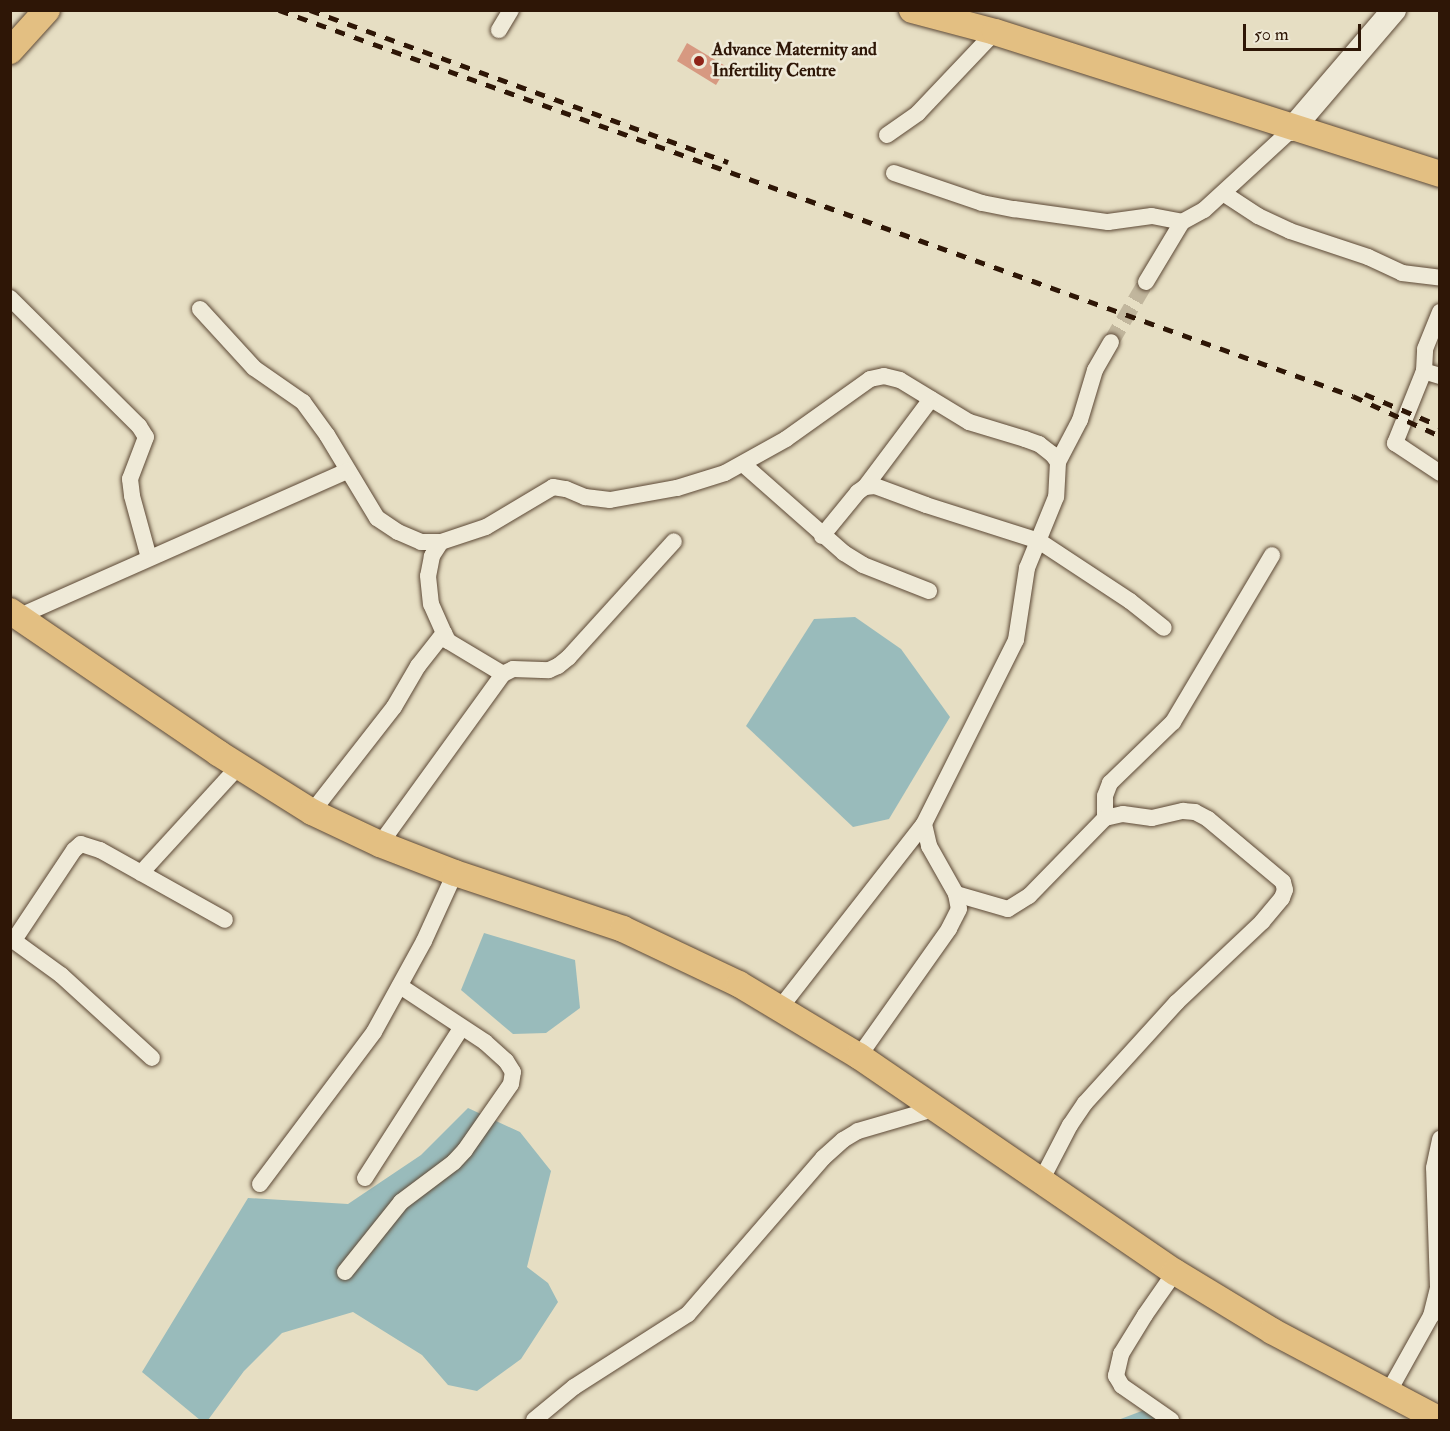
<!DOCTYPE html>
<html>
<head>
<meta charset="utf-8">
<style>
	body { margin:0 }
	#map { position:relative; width:1450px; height:1431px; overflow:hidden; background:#e6dec3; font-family:"IM FELL Double Pica",serif }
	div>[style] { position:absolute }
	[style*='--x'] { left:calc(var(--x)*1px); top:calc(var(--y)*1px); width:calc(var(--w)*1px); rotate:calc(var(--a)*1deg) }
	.water>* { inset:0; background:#9bb }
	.building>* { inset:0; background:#d79981 }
	.street-tunnel>* { height:16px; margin-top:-8px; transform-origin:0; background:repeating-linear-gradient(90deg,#c1b69d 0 16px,transparent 0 24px) }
	.roads { filter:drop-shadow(0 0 2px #5c4835) drop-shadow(0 0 2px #5c4835) }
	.street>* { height:16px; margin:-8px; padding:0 8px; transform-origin:8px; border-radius:8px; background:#efead8 }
	.secondary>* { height:24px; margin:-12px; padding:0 12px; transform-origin:12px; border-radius:12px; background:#efead8 }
	.primary>* { height:26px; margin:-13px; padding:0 13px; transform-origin:13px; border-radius:13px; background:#e3bf82 }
	.rail>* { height:4.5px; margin-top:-2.25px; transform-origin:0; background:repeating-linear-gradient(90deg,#2e1606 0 10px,transparent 0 20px) }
	.dots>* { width:16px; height:16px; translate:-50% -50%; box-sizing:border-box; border:3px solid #efead8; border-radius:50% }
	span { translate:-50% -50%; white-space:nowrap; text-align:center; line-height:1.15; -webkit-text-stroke:5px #efead8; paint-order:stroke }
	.poi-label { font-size:18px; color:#2e1606; font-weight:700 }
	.left { translate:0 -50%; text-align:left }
	.frame { position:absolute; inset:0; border:12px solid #2e1606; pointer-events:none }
	.scale { position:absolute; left:1243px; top:24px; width:118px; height:27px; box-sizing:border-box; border:3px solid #2e1606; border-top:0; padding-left:8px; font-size:18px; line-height:21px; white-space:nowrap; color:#2e1606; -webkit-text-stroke:4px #efead8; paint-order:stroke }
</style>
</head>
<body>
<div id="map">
	<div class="water">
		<i style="clip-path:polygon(855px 617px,901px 649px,950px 717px,889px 819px,853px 827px,746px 726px,814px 619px)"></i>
		<i style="clip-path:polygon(484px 933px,575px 960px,580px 1008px,546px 1033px,513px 1034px,461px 990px)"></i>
		<i style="clip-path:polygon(468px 1108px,520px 1132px,551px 1171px,527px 1267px,548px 1283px,558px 1302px,521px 1359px,477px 1391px,448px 1385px,422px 1355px,353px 1312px,282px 1333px,244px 1371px,208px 1420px,200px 1420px,142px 1372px,248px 1198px,348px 1204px,421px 1155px)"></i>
		<i style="clip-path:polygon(1147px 1409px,1162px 1420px,1118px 1420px)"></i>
	</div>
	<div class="building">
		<i style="clip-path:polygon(687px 43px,727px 67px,716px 85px,677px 61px)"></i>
	</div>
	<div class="street-tunnel">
		<i style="--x:1111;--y:342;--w:69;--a:-59.7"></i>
	</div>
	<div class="roads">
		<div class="street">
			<i style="--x:499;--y:30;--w:23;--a:-59"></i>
			<i style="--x:887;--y:135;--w:38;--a:-35"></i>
			<i style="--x:918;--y:113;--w:112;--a:-46.5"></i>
			<i style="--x:894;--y:173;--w:93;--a:18.8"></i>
			<i style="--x:982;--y:203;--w:33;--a:11"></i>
			<i style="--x:1014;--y:209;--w:95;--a:7.9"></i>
			<i style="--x:1108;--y:222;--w:44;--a:-7.8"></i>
			<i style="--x:1152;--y:216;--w:31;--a:11"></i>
			<i style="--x:1182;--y:222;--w:25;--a:-29"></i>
			<i style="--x:1204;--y:210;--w:120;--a:-42.6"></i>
			<i style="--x:1223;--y:193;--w:42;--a:33.3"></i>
			<i style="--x:1258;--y:216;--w:35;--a:25"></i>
			<i style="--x:1290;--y:231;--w:82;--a:18.4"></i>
			<i style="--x:1368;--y:257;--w:38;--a:25"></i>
			<i style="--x:1402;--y:273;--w:38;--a:7"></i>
			<i style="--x:1146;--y:282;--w:70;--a:-59"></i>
			<i style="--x:10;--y:298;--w:182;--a:44.8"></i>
			<i style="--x:139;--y:426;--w:13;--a:58"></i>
			<i style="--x:146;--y:437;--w:45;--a:110.9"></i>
			<i style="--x:130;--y:479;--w:17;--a:83"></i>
			<i style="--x:132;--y:496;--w:64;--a:74.7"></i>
			<i style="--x:200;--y:309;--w:80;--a:47.5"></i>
			<i style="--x:254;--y:368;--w:60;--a:34.8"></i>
			<i style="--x:303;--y:402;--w:41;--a:54"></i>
			<i style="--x:327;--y:435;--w:97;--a:58.9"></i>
			<i style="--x:377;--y:518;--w:25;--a:34"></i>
			<i style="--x:398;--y:532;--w:25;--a:23"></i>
			<i style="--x:421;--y:542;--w:20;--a:0"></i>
			<i style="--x:441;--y:542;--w:47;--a:-18.4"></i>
			<i style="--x:486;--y:527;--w:78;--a:-30.8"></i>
			<i style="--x:553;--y:487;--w:13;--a:9"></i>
			<i style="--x:566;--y:489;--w:21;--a:23"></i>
			<i style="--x:585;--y:497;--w:25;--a:7"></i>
			<i style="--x:610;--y:500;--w:68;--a:-10.2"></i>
			<i style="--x:677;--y:488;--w:50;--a:-17.4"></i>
			<i style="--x:725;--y:473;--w:70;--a:-29.1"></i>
			<i style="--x:786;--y:439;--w:103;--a:-35.5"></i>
			<i style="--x:870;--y:379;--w:14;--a:-12"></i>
			<i style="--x:884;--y:376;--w:16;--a:14"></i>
			<i style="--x:900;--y:380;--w:81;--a:31.3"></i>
			<i style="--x:969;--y:422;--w:59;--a:16.9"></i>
			<i style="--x:1025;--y:439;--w:15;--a:20"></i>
			<i style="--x:1039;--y:444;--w:16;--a:38"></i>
			<i style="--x:1052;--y:454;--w:10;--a:53"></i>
			<i style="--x:1058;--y:462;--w:35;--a:93"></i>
			<i style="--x:1056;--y:497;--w:77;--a:112.2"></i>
			<i style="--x:1027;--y:568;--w:73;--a:98.7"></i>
			<i style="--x:1016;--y:640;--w:206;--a:116.6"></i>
			<i style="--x:924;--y:824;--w:23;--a:77"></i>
			<i style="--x:929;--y:846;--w:55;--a:60.6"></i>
			<i style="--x:956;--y:894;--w:15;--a:79"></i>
			<i style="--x:959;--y:909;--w:22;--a:117"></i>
			<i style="--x:949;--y:929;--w:156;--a:125.3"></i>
			<i style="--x:1424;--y:371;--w:22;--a:-87"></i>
			<i style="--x:1425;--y:349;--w:40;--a:-68"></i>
			<i style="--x:1440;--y:376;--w:17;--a:-163"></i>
			<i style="--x:1424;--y:371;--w:78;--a:111.9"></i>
			<i style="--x:1395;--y:443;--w:54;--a:33.7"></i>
			<i style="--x:1058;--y:462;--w:47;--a:-62.4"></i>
			<i style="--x:1080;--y:420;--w:52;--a:-73.3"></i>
			<i style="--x:1095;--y:370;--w:32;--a:-60"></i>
			<i style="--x:743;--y:464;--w:135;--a:41.4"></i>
			<i style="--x:844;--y:553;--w:22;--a:32"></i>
			<i style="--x:863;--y:565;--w:71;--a:21.5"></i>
			<i style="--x:865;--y:487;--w:110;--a:-53.1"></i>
			<i style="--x:822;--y:536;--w:57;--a:-50.7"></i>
			<i style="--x:858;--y:492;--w:9;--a:-36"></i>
			<i style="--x:865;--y:487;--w:10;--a:-6"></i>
			<i style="--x:875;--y:486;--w:54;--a:20.4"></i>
			<i style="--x:926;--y:505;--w:119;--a:17.7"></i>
			<i style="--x:1039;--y:541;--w:109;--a:33.4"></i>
			<i style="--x:1130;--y:601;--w:43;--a:38.5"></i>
			<i style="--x:441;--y:542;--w:17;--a:123"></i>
			<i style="--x:432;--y:556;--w:20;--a:101"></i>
			<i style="--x:428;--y:576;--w:28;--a:84"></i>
			<i style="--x:431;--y:604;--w:32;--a:66"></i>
			<i style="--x:444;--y:633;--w:9;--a:63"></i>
			<i style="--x:448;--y:641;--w:64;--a:31"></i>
			<i style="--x:13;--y:619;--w:365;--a:-23.9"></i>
			<i style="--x:312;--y:812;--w:133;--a:-52"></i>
			<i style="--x:394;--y:707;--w:48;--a:-59.7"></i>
			<i style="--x:418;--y:666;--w:42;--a:-51.8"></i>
			<i style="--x:1105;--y:818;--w:22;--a:-90"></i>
			<i style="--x:1105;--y:796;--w:14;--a:-69"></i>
			<i style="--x:1110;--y:783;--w:88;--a:-44.1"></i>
			<i style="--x:1173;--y:722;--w:194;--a:-59.3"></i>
			<i style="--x:380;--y:844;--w:210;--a:-54.1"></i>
			<i style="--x:503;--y:674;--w:11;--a:-27"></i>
			<i style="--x:513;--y:669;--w:36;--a:2"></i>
			<i style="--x:549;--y:670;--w:10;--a:-24"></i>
			<i style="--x:558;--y:666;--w:14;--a:-39"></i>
			<i style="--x:569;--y:657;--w:156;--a:-47.8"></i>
			<i style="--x:141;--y:873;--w:145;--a:-47.5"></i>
			<i style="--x:956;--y:894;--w:54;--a:16.1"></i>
			<i style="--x:1008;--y:909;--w:25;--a:-32"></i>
			<i style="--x:1029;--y:896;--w:109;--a:-45.7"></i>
			<i style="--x:1105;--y:818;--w:18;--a:-13"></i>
			<i style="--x:1123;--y:814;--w:29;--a:8"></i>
			<i style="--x:1152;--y:818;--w:32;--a:-13"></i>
			<i style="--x:1183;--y:811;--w:12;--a:5"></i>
			<i style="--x:1195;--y:812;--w:15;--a:28"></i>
			<i style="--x:1208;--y:819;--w:98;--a:40"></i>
			<i style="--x:1283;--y:882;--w:8;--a:76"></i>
			<i style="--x:1285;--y:890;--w:9;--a:111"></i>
			<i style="--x:1282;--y:898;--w:31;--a:130"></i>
			<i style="--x:1262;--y:922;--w:117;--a:136.7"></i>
			<i style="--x:1177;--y:1002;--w:137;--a:132.3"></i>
			<i style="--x:1085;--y:1103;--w:27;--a:124"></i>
			<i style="--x:1070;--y:1125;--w:61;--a:117.4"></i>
			<i style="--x:10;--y:938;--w:63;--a:36"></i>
			<i style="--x:61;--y:975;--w:123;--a:42.4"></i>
			<i style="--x:14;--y:940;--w:108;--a:-56.3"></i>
			<i style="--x:74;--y:850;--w:9;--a:-41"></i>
			<i style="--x:81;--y:844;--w:20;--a:18"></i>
			<i style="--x:100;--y:850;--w:143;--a:29.2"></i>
			<i style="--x:780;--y:1008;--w:234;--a:-52"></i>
			<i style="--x:365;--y:1178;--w:179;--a:-57.3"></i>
			<i style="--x:260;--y:1184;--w:190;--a:-53.1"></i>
			<i style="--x:374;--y:1032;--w:104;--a:-61.2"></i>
			<i style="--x:424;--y:941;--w:75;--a:-65.5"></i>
			<i style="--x:345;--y:1272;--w:90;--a:-51.3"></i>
			<i style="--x:401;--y:1202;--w:66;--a:-37"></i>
			<i style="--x:454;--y:1162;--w:16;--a:-47"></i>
			<i style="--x:465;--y:1150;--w:80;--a:-55.1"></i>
			<i style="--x:511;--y:1084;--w:12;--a:-81"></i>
			<i style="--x:513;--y:1072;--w:13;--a:-122"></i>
			<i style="--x:506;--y:1061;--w:28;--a:-138"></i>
			<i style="--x:485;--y:1042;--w:102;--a:-146.6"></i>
			<i style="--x:1389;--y:1391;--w:86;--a:-60.8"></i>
			<i style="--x:1431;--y:1316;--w:30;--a:-76"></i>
			<i style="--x:1438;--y:1287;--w:119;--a:-91.9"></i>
			<i style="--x:1434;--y:1168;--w:30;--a:-78"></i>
			<i style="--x:534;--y:1420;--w:52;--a:-39.5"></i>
			<i style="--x:574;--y:1387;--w:135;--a:-32.6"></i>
			<i style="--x:688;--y:1314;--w:206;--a:-49.1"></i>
			<i style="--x:823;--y:1158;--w:27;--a:-42"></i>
			<i style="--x:843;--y:1140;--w:17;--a:-31"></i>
			<i style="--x:858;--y:1131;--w:82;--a:-16.2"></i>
			<i style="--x:1171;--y:1420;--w:60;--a:-145.2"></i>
			<i style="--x:1122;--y:1386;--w:12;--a:-121"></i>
			<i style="--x:1116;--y:1376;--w:23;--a:-77"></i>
			<i style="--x:1121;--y:1354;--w:46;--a:-58.4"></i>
			<i style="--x:1145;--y:1315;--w:52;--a:-55.1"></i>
		</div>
		<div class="secondary">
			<i style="--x:1292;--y:129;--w:157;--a:-49.4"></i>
		</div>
		<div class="primary">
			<i style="--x:912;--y:10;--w:86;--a:14.8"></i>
			<i style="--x:995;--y:32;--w:467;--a:17.7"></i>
			<i style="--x:10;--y:51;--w:55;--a:-47.9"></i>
			<i style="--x:10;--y:611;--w:252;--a:34.3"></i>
			<i style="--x:218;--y:753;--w:111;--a:32.1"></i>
			<i style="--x:312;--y:812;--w:75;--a:25.2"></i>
			<i style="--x:380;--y:844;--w:80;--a:21.1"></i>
			<i style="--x:455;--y:873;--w:177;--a:18.4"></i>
			<i style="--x:623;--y:929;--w:128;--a:25.4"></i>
			<i style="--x:739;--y:984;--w:140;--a:31"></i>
			<i style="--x:859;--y:1056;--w:383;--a:34.4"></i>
			<i style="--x:1175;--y:1272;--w:114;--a:31.3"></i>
			<i style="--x:1272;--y:1331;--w:190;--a:27.9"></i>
		</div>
	</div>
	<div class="rail">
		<i style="--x:279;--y:10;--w:1141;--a:19.77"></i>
		<i style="--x:1353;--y:396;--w:96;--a:24.7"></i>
		<i style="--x:310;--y:10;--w:445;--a:20"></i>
		<i style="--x:1365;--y:394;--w:82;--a:23.1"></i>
	</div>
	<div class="dots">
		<i style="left:699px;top:61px;background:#8f2418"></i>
	</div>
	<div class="poi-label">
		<span class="left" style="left:712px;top:61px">Advance Maternity and<br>Infertility Centre</span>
	</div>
	<div class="frame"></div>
	<div class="scale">50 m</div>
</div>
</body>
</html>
